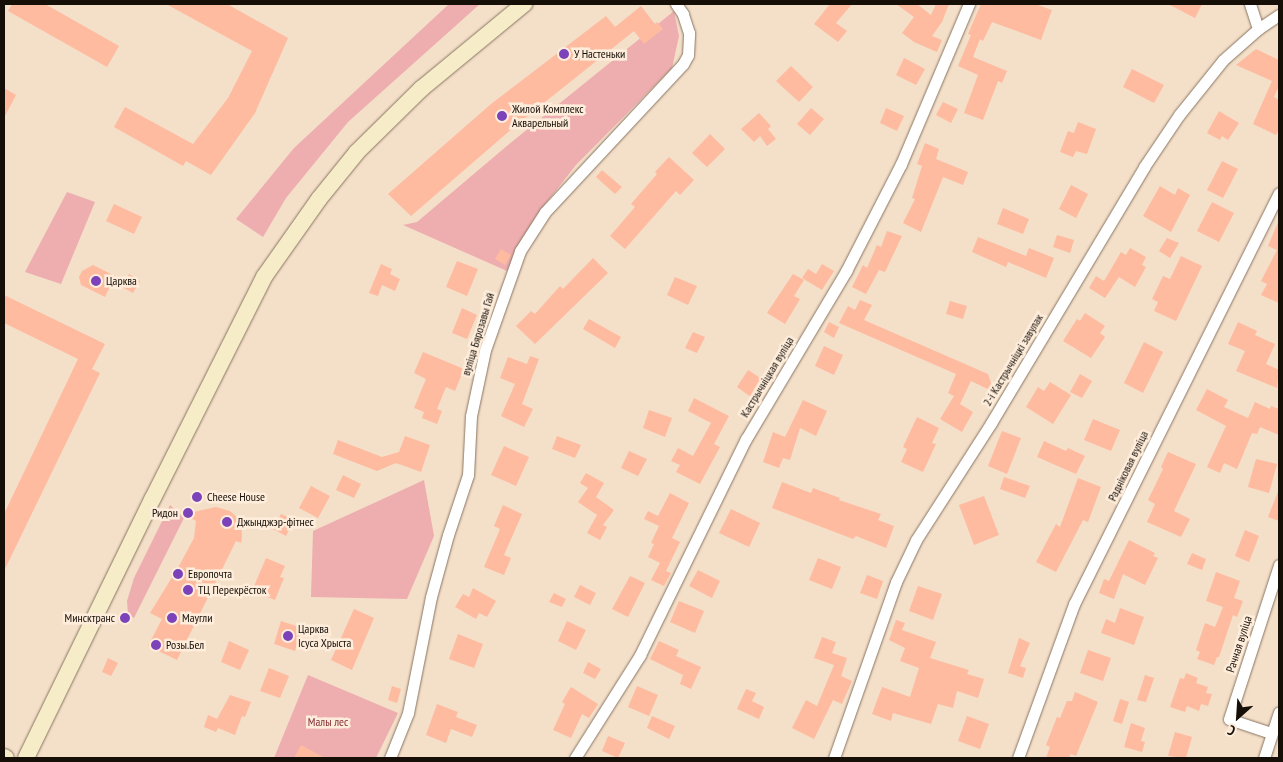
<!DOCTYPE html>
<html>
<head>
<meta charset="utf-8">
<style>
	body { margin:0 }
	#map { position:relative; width:1283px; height:762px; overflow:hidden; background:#f4dfc9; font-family:"PT Sans Narrow",sans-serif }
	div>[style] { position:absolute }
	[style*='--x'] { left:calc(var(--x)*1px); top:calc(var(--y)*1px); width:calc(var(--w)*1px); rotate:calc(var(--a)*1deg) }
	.green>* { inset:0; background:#eeaeaf }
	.building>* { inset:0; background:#febba0 }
	.roads { filter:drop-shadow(0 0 1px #887561) drop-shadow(0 0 1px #887561) }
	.minor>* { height:11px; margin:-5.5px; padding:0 5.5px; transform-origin:5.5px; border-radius:5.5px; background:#fff }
	.secondary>* { height:16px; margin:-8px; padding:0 8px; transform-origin:8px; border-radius:8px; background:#f6ecc7 }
	.dots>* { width:14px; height:14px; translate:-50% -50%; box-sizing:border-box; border:2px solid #feeddb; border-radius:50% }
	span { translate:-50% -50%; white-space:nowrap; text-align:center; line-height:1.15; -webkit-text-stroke:5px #feeddb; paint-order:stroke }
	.poi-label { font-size:12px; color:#160f08 }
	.left { translate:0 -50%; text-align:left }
	.right { translate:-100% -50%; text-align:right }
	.street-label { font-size:12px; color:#160f08 }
	.park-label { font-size:12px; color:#832f37 }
	.frame { position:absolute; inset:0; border:5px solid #160f08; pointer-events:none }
	.north { position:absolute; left:1213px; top:692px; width:50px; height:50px; -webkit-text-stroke:4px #feeddb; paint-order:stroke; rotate:206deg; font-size:14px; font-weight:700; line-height:20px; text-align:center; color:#160f08 }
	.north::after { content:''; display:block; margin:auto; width:18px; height:22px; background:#160f08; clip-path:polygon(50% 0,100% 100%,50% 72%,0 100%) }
</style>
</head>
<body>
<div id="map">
	<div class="green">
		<i style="clip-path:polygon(449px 4px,480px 4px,348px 122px,286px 198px,263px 237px,236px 219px,294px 148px)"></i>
		<i style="clip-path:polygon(674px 11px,679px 36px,672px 68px,576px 165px,536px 216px,507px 271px,403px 225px,417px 222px,508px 145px)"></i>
		<i style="clip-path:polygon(67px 192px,95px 202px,61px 284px,25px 272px)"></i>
		<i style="clip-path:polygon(424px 480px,434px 536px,407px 599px,311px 597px,313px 531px)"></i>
		<i style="clip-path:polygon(170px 505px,184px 518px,134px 618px,128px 614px,127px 601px,134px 578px)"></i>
		<i style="clip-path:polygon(308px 675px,398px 713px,376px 758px,274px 758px)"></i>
	</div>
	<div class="building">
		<i style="clip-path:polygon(12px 4px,45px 4px,119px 46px,107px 67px,8px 11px)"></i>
		<i style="clip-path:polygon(166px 4px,227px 4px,288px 38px,255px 113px,211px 175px,186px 161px,183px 166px,114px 127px,125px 107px,193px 144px,228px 98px,252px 51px)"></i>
		<i style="clip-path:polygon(830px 4px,852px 4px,836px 23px,847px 31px,838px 42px,814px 24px)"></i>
		<i style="clip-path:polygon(896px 4px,917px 4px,931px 15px,936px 4px,949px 4px,942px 22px,932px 36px,942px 40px,937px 52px,914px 42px,902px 33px,914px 17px)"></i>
		<i style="clip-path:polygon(981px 4px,1035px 4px,1052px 10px,1041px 40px,992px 22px,983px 41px,980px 39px,973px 57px,1007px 71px,1002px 83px,998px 81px,983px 120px,964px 113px,978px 75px,958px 66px,971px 35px,968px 34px)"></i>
		<i style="clip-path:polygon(1168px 4px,1202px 4px,1195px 18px)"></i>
		<i style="clip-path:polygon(641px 6px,655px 24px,657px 22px,663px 29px,644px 44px,634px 31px,520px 122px,411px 216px,388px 194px,491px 104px,606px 16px,615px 27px)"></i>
		<i style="clip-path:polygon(1256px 49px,1279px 60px,1279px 86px,1274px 97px,1279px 100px,1279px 129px,1276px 135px,1253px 124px,1272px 81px,1236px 65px)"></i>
		<i style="clip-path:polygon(904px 58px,925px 69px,916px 85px,896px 75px)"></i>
		<i style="clip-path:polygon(791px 66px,813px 87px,799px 102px,776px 81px)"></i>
		<i style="clip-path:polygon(1132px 69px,1164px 85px,1154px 103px,1123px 87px)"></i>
		<i style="clip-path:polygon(4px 88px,16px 95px,4px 118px)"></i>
		<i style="clip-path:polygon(943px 102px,958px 109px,951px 123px,936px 115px)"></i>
		<i style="clip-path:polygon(811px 108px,824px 119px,810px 135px,797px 124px)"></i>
		<i style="clip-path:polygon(886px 108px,904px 116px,897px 131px,880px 123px)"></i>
		<i style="clip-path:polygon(1219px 111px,1239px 123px,1228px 140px,1222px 136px,1220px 140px,1207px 133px)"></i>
		<i style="clip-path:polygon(759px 113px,771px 126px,768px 129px,776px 139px,767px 146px,760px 136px,754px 142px,741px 129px)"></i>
		<i style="clip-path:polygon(1078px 122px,1096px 129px,1087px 154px,1076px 151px,1073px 157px,1060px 152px,1068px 131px,1074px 133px)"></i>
		<i style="clip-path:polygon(710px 134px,725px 149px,707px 167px,692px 153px)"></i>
		<i style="clip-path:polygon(925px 143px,939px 149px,936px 159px,968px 172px,963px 185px,943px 177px,921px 232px,903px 223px,915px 199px,912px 198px,922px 166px,917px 164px)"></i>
		<i style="clip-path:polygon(669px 157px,694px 180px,680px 195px,676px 191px,625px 249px,610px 236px,635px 207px,631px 204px,657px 174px,655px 172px)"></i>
		<i style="clip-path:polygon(1222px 161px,1238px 169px,1223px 198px,1207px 190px)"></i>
		<i style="clip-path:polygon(602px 170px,622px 187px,615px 194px,596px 177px)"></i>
		<i style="clip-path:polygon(1071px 185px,1088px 194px,1076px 218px,1059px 209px)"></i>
		<i style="clip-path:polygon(1160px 186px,1175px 195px,1178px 188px,1190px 195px,1171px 232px,1143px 216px)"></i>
		<i style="clip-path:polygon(1212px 202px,1234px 213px,1219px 242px,1197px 231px)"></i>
		<i style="clip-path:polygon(114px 204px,142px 217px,134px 234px,106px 221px)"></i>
		<i style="clip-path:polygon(1003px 208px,1029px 219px,1023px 234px,997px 224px)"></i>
		<i style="clip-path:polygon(1279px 220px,1279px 303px,1261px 295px,1267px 284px,1261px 281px,1277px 250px,1268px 246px)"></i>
		<i style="clip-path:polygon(887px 231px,902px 236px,885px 272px,879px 270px,866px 294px,852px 287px,863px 265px,867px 268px,877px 245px,881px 247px)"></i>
		<i style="clip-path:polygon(1057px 235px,1074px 240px,1070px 253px,1053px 247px)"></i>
		<i style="clip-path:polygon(978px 237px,1026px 256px,1029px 248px,1054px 258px,1046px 278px,1008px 262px,1006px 267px,972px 252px)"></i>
		<i style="clip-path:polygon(1167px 238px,1179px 243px,1170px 258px,1159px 251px)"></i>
		<i style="clip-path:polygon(1130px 248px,1146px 257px,1142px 265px,1146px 267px,1135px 287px,1119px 277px,1105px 298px,1089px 288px,1096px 276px,1104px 281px,1121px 252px,1126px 255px)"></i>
		<i style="clip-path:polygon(501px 249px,511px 255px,505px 265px,495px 259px)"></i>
		<i style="clip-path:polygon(1181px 256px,1202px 266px,1176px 321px,1154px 311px,1158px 302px,1152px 299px,1163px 276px,1170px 279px)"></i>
		<i style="clip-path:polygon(593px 258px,608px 273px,535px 344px,516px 326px,531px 311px,535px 314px,560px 286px,563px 289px)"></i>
		<i style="clip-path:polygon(457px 261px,478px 269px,467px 296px,446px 287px)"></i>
		<i style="clip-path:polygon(381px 264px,392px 269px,390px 274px,400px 279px,395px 291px,382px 285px,378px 296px,369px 293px)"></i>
		<i style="clip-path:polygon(822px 264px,834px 271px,822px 290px,802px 278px,808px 269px,816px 274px)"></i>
		<i style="clip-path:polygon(93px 265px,115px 276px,105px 297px,81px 285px,79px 277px,82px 271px)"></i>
		<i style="clip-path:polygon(129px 274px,140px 281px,133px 293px,122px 287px)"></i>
		<i style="clip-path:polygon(793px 274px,804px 280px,794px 296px,800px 299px,785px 324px,767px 313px)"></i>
		<i style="clip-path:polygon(675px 277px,697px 286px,688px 305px,667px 295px)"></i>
		<i style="clip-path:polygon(4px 295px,105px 344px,92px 369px,100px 373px,4px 571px,4px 514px,78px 359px,4px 323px)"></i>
		<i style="clip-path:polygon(860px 300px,872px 305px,864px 320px,988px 374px,994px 392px,971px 381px,960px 404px,973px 412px,962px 432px,940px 419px,954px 396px,948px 393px,956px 374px,839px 323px,848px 306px,855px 310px)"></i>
		<i style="clip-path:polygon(950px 301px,967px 306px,963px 319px,946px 314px)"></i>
		<i style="clip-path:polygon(462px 308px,477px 315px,467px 339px,452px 333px)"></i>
		<i style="clip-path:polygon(1085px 313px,1105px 326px,1100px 333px,1105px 337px,1091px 358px,1063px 341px,1077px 319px,1080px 321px)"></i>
		<i style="clip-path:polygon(589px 319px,621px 337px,615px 348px,583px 329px)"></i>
		<i style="clip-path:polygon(829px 322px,839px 327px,834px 338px,824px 332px)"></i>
		<i style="clip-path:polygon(1238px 322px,1257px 331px,1255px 335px,1275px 344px,1266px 364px,1279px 370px,1277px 388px,1236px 371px,1245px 351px,1228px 344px)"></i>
		<i style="clip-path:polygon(693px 332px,705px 337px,697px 353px,685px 348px)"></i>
		<i style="clip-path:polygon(1144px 342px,1163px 352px,1143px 393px,1124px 383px)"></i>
		<i style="clip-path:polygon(824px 346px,843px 355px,834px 375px,815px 366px)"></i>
		<i style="clip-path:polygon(423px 352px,464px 369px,455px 391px,446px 387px,437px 409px,442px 411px,437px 424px,422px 418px,424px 412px,414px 408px,426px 379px,414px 373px)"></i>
		<i style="clip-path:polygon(530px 356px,539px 359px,522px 404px,533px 409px,524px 427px,501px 416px,515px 384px,500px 378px,508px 357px,527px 364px)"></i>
		<i style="clip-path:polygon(748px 370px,762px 379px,751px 397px,737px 387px)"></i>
		<i style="clip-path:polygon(1080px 374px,1092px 381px,1082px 398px,1070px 392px)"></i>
		<i style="clip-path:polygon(1050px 382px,1071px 395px,1053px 424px,1026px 407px,1038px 387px,1044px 391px)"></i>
		<i style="clip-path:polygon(1207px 389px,1228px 400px,1224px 407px,1248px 418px,1255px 402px,1270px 409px,1271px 406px,1279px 409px,1279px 435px,1260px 427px,1257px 434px,1252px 433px,1237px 469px,1224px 463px,1220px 473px,1207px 467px,1226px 426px,1196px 410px)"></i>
		<i style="clip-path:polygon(694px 398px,729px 416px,714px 444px,720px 447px,700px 484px,676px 472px,680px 465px,671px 461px,678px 448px,693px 456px,711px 423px,688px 411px)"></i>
		<i style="clip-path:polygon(803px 400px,827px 411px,816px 436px,800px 428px,790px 460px,783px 458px,779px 468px,763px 462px,773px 432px,785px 437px)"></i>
		<i style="clip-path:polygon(649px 410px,672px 418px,665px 437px,643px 428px)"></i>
		<i style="clip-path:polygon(917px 417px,939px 428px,932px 443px,936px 444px,923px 472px,901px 462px,907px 449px,903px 447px)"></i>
		<i style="clip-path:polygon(1093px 419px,1120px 430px,1111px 451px,1084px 440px)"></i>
		<i style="clip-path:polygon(1002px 431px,1021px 438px,1007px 474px,988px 466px)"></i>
		<i style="clip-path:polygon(405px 436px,430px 445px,421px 472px,396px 463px,377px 471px,333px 454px,338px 440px,382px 457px,399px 452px)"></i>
		<i style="clip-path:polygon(557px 436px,581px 445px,575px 458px,552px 449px)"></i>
		<i style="clip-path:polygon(1044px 441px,1066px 451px,1068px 448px,1085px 456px,1076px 474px,1037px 457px)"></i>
		<i style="clip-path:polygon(504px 446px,529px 457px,516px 486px,491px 475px)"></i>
		<i style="clip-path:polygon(629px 451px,647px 459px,638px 476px,621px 468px)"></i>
		<i style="clip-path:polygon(1168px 452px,1196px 464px,1174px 511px,1190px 519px,1181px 537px,1147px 522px,1155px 504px,1148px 500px,1163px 469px,1161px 467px)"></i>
		<i style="clip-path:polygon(1256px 459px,1277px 464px,1269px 493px,1248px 487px)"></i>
		<i style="clip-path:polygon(586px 473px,604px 483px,596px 497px,614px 510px,603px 525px,607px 527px,600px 540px,587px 533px,597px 515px,578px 502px,588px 488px,580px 483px)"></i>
		<i style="clip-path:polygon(343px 475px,361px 484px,354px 498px,336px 490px)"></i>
		<i style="clip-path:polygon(1004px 477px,1030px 486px,1025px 498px,1000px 489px)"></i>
		<i style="clip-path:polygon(1078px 478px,1101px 487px,1088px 522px,1083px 520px,1056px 572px,1036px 562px,1056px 524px,1060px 527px)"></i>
		<i style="clip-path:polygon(782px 482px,811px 493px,813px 488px,840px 498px,839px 500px,881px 514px,878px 520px,894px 526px,886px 548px,856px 536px,853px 539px,772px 508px)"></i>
		<i style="clip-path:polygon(311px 486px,330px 496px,318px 518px,299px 508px)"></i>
		<i style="clip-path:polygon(1279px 489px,1279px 521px,1268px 517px)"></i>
		<i style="clip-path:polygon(670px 493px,689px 503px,672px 538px,680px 542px,666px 571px,671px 573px,664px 586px,651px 580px,660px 563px,648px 557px,654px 544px,651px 543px,659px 526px,644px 519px,648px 511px,658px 516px)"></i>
		<i style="clip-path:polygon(984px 496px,999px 535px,974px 545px,959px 505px)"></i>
		<i style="clip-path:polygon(503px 505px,522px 514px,504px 555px,511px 558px,504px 575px,484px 567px,500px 529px,494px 526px)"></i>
		<i style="clip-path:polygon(216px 507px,230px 511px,241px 521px,242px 537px,241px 543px,236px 541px,177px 660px,148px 646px,162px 619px,150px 613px,179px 566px,194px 538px,196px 521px,184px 514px)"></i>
		<i style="clip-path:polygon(731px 509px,760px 523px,749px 547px,719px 533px)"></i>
		<i style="clip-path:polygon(281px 514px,294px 520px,286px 536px,273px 529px)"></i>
		<i style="clip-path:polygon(1245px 530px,1259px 536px,1249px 562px,1235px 556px)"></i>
		<i style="clip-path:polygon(1129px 540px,1155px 553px,1153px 556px,1158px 558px,1145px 585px,1123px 574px,1114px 599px,1099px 593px,1104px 579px,1109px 581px)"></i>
		<i style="clip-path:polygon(1192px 553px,1206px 559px,1202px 570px,1187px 564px)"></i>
		<i style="clip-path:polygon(266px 558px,285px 566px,280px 577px,284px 578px,275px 600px,252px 591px)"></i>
		<i style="clip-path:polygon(818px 558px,841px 567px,832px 589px,809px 580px)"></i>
		<i style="clip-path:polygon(698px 570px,720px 581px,712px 598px,689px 586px)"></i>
		<i style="clip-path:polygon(1216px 572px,1240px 581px,1234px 598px,1243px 601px,1237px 617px,1233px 615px,1219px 657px,1217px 657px,1214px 665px,1197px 659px,1200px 652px,1196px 650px,1205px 623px,1215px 627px,1223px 607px,1206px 601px)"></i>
		<i style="clip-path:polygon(867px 575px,883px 581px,877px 599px,860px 593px)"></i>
		<i style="clip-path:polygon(630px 576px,645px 583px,628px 617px,612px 609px)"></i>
		<i style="clip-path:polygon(580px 585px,596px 593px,590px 605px,574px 597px)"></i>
		<i style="clip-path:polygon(918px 586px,942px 594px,933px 620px,909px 611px)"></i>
		<i style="clip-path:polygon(473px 588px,496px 601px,487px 617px,479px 613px,476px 619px,455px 607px,463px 594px,469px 597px)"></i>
		<i style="clip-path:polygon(554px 593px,566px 599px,562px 607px,549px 602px)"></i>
		<i style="clip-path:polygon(679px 601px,704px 611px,695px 633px,670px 622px)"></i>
		<i style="clip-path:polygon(1120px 608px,1144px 617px,1134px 645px,1101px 633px,1106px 619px,1115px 623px)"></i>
		<i style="clip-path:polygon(354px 609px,374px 618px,352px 670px,331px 660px)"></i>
		<i style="clip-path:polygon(896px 620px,905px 623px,902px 630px,936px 642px,930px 658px,969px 670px,967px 674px,984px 679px,978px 698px,957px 691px,953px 708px,938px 704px,931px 724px,893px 713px,891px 721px,872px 714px,882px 687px,910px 697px,919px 668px,900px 661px,905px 648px,889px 640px)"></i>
		<i style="clip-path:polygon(281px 621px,302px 628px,295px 651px,274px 644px)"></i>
		<i style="clip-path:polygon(567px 621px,586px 630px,576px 650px,558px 641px)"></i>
		<i style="clip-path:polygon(458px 634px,483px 644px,474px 668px,449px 659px)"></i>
		<i style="clip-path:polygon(822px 637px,836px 642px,832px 653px,847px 658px,841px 676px,852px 681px,842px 704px,833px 700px,814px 739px,792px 728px,806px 700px,817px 706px,834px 665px,814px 658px)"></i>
		<i style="clip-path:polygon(1019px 638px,1030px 643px,1020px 666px,1026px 668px,1023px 678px,1008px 673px)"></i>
		<i style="clip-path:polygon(229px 641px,249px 650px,240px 670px,221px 662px)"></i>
		<i style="clip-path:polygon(659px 641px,679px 650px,676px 656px,701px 667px,691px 689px,680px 684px,683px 675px,650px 659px)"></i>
		<i style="clip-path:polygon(1088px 650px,1111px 658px,1103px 681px,1080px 673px)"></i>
		<i style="clip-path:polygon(108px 658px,118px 663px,111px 676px,102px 672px)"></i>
		<i style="clip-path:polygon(588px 662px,601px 669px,595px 679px,583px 673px)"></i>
		<i style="clip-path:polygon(269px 668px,289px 676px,280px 698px,260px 691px)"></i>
		<i style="clip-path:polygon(1186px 673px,1198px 678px,1196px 683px,1208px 687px,1206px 693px,1212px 694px,1208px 706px,1201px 704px,1199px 711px,1187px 706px,1185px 712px,1170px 707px,1180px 678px,1184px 679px)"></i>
		<i style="clip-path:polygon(1145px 675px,1154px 678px,1146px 702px,1137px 700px)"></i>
		<i style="clip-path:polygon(392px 686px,401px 689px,397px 703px,388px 700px)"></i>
		<i style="clip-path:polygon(637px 686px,658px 695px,649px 716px,628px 707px)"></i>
		<i style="clip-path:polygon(571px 687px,598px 704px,589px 718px,582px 714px,571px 738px,553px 730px,565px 704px,562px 702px)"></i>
		<i style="clip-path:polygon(746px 689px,756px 693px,752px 701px,764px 707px,759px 719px,737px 709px)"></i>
		<i style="clip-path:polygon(1075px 692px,1098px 702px,1076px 756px,1071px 754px,1069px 758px,1046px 758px,1050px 747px,1046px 745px,1057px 717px,1060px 718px,1067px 701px,1072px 701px)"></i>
		<i style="clip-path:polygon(230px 695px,251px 702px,245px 717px,242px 716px,235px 735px,218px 728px,216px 732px,204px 727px,208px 715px,217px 719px)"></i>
		<i style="clip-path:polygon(1120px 699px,1129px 702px,1122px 724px,1113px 721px)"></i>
		<i style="clip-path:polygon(437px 704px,458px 712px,456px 717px,477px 725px,472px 737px,451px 729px,446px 743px,426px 735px)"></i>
		<i style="clip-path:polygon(652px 716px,675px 726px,669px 739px,647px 728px)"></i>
		<i style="clip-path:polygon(967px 716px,989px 724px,980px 749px,958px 741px)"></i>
		<i style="clip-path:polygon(1131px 723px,1145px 728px,1141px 741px,1145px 742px,1142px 752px,1124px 747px)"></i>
		<i style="clip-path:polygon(1175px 732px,1192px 737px,1186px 758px,1168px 756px)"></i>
		<i style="clip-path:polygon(608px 736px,625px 743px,618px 758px,602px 751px)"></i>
		<i style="clip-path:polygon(301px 745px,325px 758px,294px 758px)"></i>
	</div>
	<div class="roads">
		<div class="minor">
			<i style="--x:1250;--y:4;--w:26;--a:72"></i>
			<i style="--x:1271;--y:733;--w:44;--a:-161.6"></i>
			<i style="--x:1229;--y:719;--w:162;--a:-72"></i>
			<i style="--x:390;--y:758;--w:48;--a:-68.2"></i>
			<i style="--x:408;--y:713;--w:118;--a:-78.8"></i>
			<i style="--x:431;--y:597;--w:64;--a:-74.7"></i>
			<i style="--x:448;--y:535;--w:63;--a:-71.6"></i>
			<i style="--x:468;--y:475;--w:59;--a:-87.1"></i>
			<i style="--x:471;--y:416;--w:67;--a:-78"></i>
			<i style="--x:485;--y:350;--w:105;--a:-70.5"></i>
			<i style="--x:520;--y:251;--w:46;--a:-57.3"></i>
			<i style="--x:545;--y:212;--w:202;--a:-47"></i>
			<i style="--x:683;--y:64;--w:10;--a:-61"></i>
			<i style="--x:688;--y:55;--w:22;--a:-87"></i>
			<i style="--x:689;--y:33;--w:20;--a:-108"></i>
			<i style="--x:683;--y:14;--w:12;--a:-125"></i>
			<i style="--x:575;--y:758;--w:122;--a:-57.7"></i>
			<i style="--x:640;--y:655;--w:241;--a:-63.9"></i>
			<i style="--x:746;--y:439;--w:196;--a:-59.2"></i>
			<i style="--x:846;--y:271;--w:120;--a:-62.8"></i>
			<i style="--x:901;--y:164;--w:174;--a:-67"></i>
			<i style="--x:834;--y:758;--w:187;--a:-70.6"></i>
			<i style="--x:896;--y:582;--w:47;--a:-64.5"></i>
			<i style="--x:916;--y:540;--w:139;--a:-57.3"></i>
			<i style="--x:991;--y:423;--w:298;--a:-59.1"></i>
			<i style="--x:1144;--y:167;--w:63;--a:-56.1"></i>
			<i style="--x:1179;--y:115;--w:70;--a:-51.3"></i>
			<i style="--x:1223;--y:60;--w:47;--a:-41.5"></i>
			<i style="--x:1258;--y:29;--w:25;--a:-34"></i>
			<i style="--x:1018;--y:758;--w:164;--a:-70"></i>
			<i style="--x:1074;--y:604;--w:459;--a:-63.5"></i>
			<i style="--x:1264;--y:758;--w:48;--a:-71.9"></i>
		</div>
		<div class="secondary">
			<i style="--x:4;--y:757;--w:2;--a:27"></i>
			<i style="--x:26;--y:758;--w:289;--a:-64"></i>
			<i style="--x:153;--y:498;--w:247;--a:-63.3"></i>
			<i style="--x:264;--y:277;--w:95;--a:-54.8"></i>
			<i style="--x:319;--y:199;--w:60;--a:-51"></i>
			<i style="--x:357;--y:152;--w:90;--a:-44.5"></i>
			<i style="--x:421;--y:89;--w:134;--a:-39.5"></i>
		</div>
	</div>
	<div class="dots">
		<i style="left:564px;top:54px;background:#7b42b9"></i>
		<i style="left:502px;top:116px;background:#7b42b9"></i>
		<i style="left:96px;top:281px;background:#7b42b9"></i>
		<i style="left:197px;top:497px;background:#7b42b9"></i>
		<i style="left:188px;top:513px;background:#7b42b9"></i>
		<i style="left:227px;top:522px;background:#7b42b9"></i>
		<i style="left:178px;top:574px;background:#7b42b9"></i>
		<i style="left:188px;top:590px;background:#7b42b9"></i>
		<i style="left:125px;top:618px;background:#7b42b9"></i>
		<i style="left:172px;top:618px;background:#7b42b9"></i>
		<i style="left:288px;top:636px;background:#7b42b9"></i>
		<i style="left:156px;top:645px;background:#7b42b9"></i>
	</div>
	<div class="poi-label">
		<span class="left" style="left:574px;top:54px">У Настеньки</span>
		<span class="left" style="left:512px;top:116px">Жилой Комплекс<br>Акварельный</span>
		<span class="left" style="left:106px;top:281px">Царква</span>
		<span class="left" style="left:207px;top:497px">Cheese House</span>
		<span class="right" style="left:178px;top:513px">Ридон</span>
		<span class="left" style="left:237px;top:522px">Джынджэр-фітнес</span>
		<span class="left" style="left:188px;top:574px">Европочта</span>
		<span class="left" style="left:198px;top:590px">ТЦ Перекрёсток</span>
		<span class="right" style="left:115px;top:618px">Минсктранс</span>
		<span class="left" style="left:182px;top:618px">Маугли</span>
		<span class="left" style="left:298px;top:636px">Царква<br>Ісуса Хрыста</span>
		<span class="left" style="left:166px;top:645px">Розы.Бел</span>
	</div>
	<div class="street-label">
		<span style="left:478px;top:334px;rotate:-73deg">вуліца Бярозавы Гай</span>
		<span style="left:1013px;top:360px;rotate:-59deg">2-і Кастрычніцкі завулак</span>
		<span style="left:767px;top:377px;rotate:-59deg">Кастрычніцкая вуліца</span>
		<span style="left:1128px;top:466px;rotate:-64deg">Радніковая вуліца</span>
		<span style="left:1239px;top:644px;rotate:-72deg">Рачная вуліца</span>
	</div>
	<div class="park-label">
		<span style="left:328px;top:722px">Малы лес</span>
	</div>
	<div class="frame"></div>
	<div class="north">С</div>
</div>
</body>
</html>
